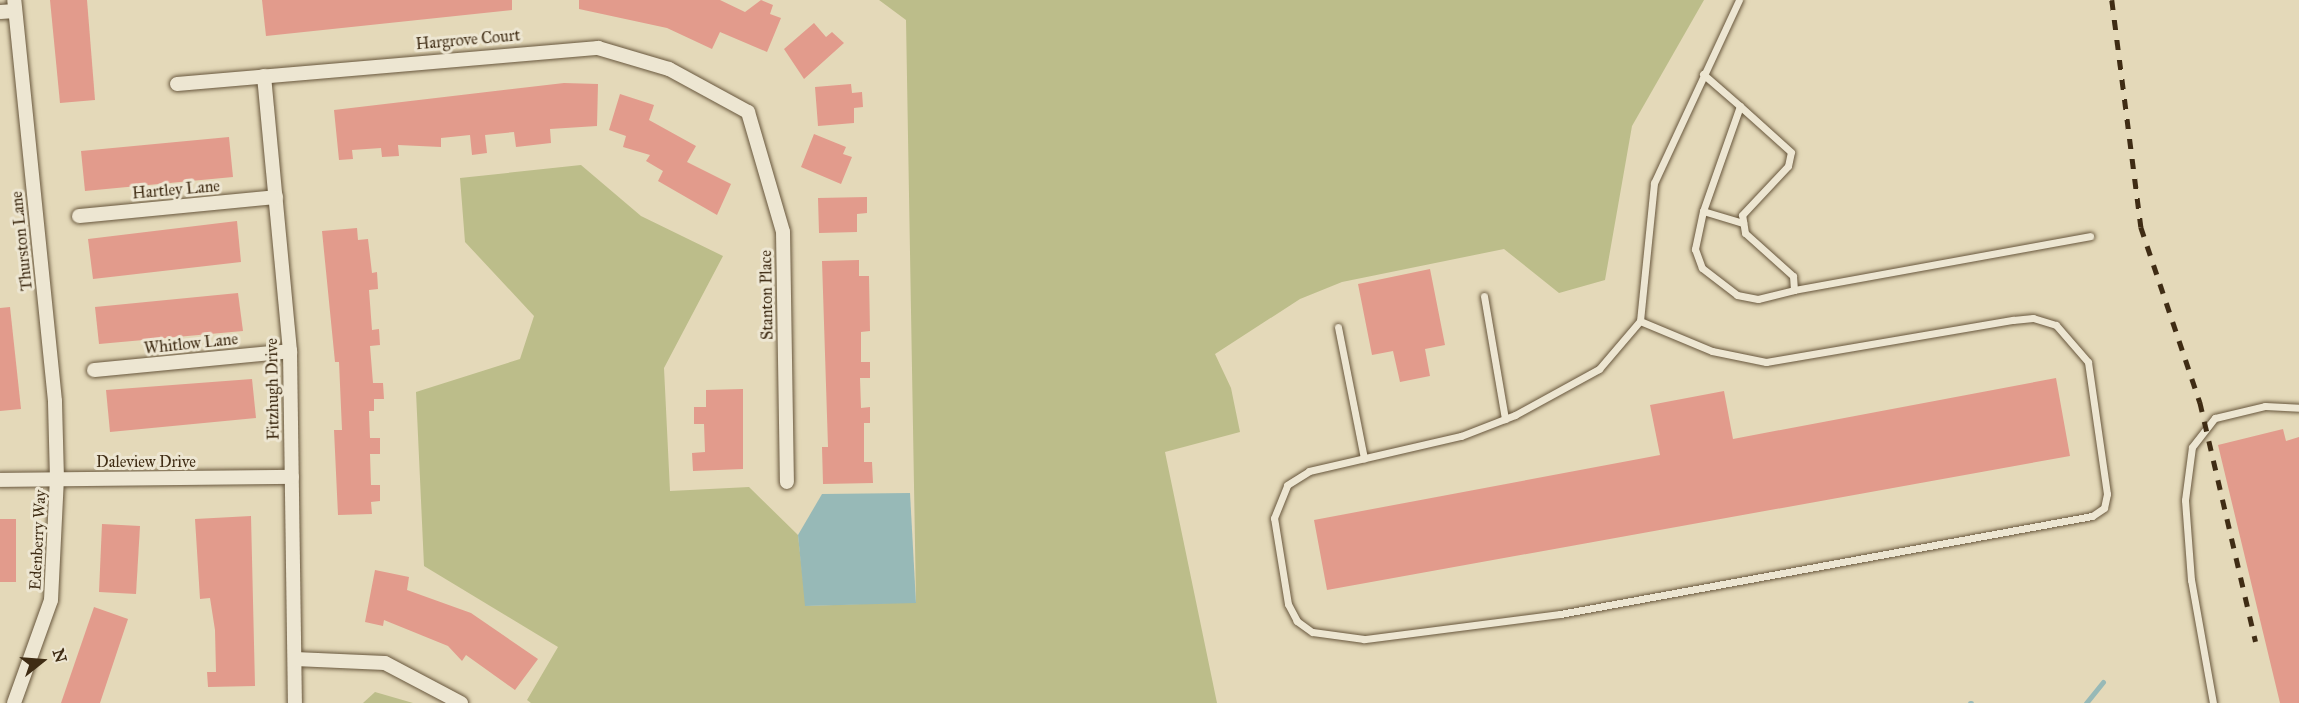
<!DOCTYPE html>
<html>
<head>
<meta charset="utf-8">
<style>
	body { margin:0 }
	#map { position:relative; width:2299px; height:703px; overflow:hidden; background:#e4d9b9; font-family:"IM FELL Great Primer",serif }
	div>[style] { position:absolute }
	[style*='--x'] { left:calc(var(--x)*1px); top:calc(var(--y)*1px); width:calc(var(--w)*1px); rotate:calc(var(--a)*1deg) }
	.green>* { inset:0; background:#bcbd8a }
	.water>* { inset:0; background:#97b9b7 }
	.stream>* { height:5px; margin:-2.5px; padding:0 2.5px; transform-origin:2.5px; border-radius:2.5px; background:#97b9b7 }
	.building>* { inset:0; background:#e29b8c }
	.roads { filter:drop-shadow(0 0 2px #68573d) drop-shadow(0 0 2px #68573d) }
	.lane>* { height:7px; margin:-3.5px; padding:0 3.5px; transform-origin:3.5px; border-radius:3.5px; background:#ede6d2 }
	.street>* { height:14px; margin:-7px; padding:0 7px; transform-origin:7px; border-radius:7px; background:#ede6d2 }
	.rail>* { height:4.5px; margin-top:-2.25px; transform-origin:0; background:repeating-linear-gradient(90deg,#3f2c14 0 10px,transparent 0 20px) }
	span { translate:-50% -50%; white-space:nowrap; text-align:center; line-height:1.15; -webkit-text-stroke:6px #ede6d2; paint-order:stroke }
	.street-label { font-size:16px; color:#3f2c14 }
	.north { position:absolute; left:12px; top:631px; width:60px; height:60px; -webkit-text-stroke:4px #ede6d2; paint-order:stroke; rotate:73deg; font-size:16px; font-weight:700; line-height:24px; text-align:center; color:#3f2c14 }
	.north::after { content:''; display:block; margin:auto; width:21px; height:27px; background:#3f2c14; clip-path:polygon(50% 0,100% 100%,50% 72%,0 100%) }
</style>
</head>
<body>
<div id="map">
	<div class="green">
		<i style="clip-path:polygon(879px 0,1704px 0,1632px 126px,1605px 280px,1559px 293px,1504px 249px,1342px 282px,1300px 299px,1215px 354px,1231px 388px,1240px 432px,1165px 452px,1217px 703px,531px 703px,527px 700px,558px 647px,424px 566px,416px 392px,520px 359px,534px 316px,465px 242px,460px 178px,581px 165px,641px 216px,723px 256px,664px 368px,670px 491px,749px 487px,798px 535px,806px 606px,916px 602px,906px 20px)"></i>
		<i style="clip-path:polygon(375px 692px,413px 703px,363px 703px)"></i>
	</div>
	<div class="water">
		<i style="clip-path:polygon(910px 493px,916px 603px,805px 606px,798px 535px,822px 494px)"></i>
	</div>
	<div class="stream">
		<i style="--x:1970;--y:703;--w:1;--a:0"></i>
		<i style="--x:2086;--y:703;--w:27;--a:-51"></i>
	</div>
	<div class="building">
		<i style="clip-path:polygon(50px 0,87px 0,95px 100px,60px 103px)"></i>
		<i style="clip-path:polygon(262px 0,512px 0,512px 10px,266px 36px)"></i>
		<i style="clip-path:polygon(579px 0,720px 0,745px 12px,761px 0,773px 5px,770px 14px,781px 18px,767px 52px,720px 32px,712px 49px,667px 28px,579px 9px)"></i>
		<i style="clip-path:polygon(814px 23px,826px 37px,832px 32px,844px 43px,804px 79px,784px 49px)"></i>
		<i style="clip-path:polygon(564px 83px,598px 84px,597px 126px,550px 129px,551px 143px,516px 147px,514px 132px,485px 135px,487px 153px,472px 155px,470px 135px,441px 138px,441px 147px,398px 145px,399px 156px,382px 157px,381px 148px,352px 150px,353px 159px,339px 160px,334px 110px)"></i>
		<i style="clip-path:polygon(851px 84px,852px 93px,862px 92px,863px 107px,854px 108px,854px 123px,818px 126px,815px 87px)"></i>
		<i style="clip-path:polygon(620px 94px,654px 105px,649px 120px,696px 146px,687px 162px,731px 184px,717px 215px,658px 181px,663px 171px,646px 161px,650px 155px,623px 147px,626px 136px,609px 130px)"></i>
		<i style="clip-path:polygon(814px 134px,846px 147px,843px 154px,852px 157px,841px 184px,801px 167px)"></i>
		<i style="clip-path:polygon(229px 137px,233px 177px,85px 191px,81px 151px)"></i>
		<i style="clip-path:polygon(867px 197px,867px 213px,857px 214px,857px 232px,819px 233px,818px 198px)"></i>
		<i style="clip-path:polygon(237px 221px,241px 262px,93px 279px,88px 239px)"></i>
		<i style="clip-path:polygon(357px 228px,358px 240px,368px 239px,372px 273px,377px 272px,378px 289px,369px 290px,372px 330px,379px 329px,380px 345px,370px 346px,373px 383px,383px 383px,384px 399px,374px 399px,374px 411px,369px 411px,370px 438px,380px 438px,380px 454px,370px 454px,371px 485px,380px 485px,380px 501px,371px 502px,372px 514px,338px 515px,334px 430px,342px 430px,339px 362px,335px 362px,322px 231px)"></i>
		<i style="clip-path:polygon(859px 260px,859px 276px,869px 276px,870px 331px,861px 332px,861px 362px,870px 362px,870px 378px,860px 378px,861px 408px,870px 407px,870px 423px,864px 423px,864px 462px,872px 462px,873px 483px,823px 484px,822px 447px,828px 447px,822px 261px)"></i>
		<i style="clip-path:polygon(1430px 269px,1445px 345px,1425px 349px,1430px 376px,1400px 382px,1393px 351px,1372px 355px,1358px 284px)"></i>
		<i style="clip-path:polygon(238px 293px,243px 331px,99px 344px,95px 307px)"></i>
		<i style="clip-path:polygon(10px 307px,21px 409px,0 411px,0 308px)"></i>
		<i style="clip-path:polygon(2056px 378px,2070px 456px,1327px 590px,1314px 520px,1660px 455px,1650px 405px,1724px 391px,1733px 439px)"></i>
		<i style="clip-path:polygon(252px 379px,256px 418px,110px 432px,106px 390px)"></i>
		<i style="clip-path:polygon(743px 389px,743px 469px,693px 471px,692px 453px,705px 452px,704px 424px,694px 424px,694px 407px,706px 407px,706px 390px)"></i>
		<i style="clip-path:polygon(2283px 429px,2286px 441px,2299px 437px,2299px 703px,2280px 703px,2218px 445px)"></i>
		<i style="clip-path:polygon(251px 516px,255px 686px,208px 687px,207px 672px,216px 672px,215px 630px,210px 598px,200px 599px,195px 519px)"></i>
		<i style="clip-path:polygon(0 519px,16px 519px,16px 582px,0 582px)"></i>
		<i style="clip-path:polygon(102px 524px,140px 526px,136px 594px,99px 592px)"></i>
		<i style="clip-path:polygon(375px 570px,409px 577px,407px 590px,471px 613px,538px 659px,515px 690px,466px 655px,462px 661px,448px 646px,384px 620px,383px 626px,365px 622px)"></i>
		<i style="clip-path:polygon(94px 607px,128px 619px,100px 703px,61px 703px)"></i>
	</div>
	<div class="roads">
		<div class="lane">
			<i style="--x:1703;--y:74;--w:49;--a:40.9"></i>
			<i style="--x:1740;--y:106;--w:111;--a:109.4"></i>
			<i style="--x:1703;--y:211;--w:39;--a:102"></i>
			<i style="--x:1695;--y:249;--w:20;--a:70"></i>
			<i style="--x:1702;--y:268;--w:44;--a:37.6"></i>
			<i style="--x:1737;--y:295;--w:21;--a:11"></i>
			<i style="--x:1758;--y:299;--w:37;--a:-14"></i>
			<i style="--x:1794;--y:290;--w:14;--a:-94"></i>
			<i style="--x:1793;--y:276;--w:64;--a:-138.1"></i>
			<i style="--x:1745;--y:233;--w:18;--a:-99"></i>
			<i style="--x:1742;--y:215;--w:67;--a:-46.8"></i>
			<i style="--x:1788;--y:166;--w:14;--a:-78"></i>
			<i style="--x:1791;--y:152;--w:69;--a:-138"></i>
			<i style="--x:1703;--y:211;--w:42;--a:16.7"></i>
			<i style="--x:1794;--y:290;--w:301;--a:-10.3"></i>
			<i style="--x:1484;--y:296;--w:125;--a:80.3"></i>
			<i style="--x:1640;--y:321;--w:78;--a:22.6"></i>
			<i style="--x:1712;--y:351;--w:55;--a:11.5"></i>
			<i style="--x:1766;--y:362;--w:251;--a:-9.7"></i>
			<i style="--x:2013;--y:320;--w:20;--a:-6"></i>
			<i style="--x:2033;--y:318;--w:24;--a:17"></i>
			<i style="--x:2056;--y:325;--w:49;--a:49.1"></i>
			<i style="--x:2088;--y:362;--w:133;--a:81.8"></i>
			<i style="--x:2107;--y:494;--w:14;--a:102"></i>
			<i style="--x:2104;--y:508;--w:14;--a:146"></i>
			<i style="--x:2092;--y:516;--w:541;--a:169.56"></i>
			<i style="--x:1560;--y:614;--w:198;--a:172.7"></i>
			<i style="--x:1364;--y:639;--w:52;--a:-172.3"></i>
			<i style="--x:1312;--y:632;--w:19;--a:-144"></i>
			<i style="--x:1297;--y:621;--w:19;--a:-118"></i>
			<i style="--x:1288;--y:604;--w:87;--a:-99.2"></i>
			<i style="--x:1274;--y:518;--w:35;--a:-68"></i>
			<i style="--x:1287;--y:485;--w:26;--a:-32"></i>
			<i style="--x:1309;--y:471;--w:156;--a:-13"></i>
			<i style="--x:1461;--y:436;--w:58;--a:-21.3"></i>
			<i style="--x:1515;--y:415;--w:96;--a:-28.7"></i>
			<i style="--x:1599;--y:369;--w:63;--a:-49.5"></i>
			<i style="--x:1640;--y:321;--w:139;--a:-84.2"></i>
			<i style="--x:1654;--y:183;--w:202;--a:-65.1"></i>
			<i style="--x:1338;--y:327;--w:134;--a:78.8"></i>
			<i style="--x:2213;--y:703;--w:125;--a:-100.1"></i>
			<i style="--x:2191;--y:580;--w:80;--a:-94.3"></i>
			<i style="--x:2185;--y:500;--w:53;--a:-82.5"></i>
			<i style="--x:2192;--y:447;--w:37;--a:-52"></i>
			<i style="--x:2215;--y:418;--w:51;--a:-13.5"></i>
			<i style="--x:2265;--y:406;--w:34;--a:3"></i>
		</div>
		<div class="street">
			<i style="--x:0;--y:12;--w:15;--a:-4"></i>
			<i style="--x:264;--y:76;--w:276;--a:84.6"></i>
			<i style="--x:290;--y:351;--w:352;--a:89.2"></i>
			<i style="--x:177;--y:84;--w:423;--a:-4.9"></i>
			<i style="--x:598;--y:48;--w:74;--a:16.5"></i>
			<i style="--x:669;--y:69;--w:90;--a:28.6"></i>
			<i style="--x:748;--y:112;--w:125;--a:73.7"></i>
			<i style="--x:783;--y:232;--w:250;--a:89.1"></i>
			<i style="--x:79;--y:216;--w:198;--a:-5.5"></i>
			<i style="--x:94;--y:370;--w:197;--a:-5.5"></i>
			<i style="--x:0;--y:480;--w:292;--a:-0.6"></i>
			<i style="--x:295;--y:659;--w:90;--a:2.5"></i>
			<i style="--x:385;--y:663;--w:86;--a:27.8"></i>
			<i style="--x:14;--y:703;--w:109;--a:-70.2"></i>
			<i style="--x:51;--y:600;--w:121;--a:-87.2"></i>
			<i style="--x:57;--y:479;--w:78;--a:-91.5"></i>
			<i style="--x:55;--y:401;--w:403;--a:-95.8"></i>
		</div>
	</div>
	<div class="rail">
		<i style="--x:2112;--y:0;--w:229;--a:82.7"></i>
		<i style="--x:2141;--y:227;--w:185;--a:71.4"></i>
		<i style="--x:2200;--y:402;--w:246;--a:76.9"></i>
	</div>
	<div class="street-label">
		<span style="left:468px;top:40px;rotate:-5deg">Hargrove Court</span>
		<span style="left:176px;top:190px;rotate:-5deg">Hartley Lane</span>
		<span style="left:22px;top:241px;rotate:-96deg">Thurston Lane</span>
		<span style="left:767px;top:295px;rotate:-91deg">Stanton Place</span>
		<span style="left:191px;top:344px;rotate:-6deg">Whitlow Lane</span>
		<span style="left:273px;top:389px;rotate:-91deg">Fitzhugh Drive</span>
		<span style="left:146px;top:462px">Daleview Drive</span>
		<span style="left:38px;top:540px;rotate:-87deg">Edenberry Way</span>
	</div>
	<div class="north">N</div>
</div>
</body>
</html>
